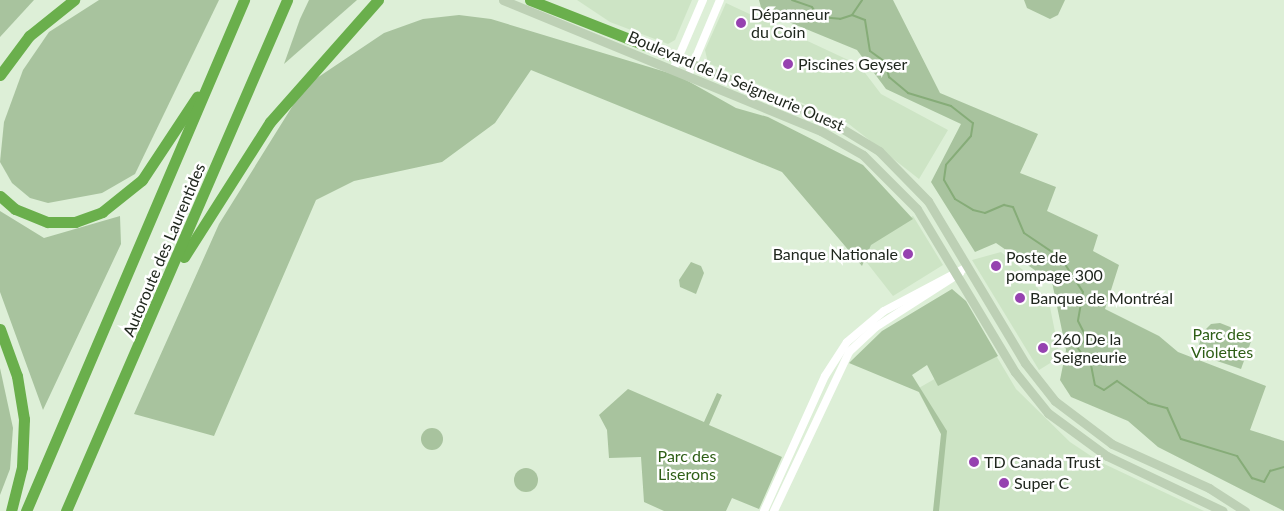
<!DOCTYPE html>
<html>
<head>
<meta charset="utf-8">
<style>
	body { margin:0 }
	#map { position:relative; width:1284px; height:511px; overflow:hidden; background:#ddefd7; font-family:Lato,sans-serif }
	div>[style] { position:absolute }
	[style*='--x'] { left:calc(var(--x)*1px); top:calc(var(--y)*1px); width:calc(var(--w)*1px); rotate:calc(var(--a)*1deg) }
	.built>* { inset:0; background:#cde4c5 }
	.green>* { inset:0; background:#a8c39e }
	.round { border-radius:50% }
	.stream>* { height:2px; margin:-1px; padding:0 1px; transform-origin:1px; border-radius:1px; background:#86ac78 }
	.tertiary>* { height:8px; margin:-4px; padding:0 4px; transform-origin:4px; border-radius:4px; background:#fff }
	.secondary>* { height:9px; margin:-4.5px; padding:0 4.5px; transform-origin:4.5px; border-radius:4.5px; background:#bdd0b5 }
	.motorway>* { height:11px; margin:-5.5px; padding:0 5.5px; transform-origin:5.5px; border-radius:5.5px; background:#6aaf4c }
	.dots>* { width:14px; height:14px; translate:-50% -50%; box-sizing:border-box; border:2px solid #fff; border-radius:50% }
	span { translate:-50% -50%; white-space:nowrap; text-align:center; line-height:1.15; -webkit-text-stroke:5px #fff; paint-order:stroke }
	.poi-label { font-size:16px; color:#20271e }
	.left { translate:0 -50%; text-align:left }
	.right { translate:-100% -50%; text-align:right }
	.street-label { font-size:16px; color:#20271e }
	.park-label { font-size:16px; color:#2e5e16 }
</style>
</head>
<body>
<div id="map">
	<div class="built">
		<i style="clip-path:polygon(577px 0,692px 0,675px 40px,668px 44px,610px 22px)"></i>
		<i style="clip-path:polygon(726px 3px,859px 65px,881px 94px,948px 130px,919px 179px,845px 121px,708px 63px,705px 50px)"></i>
		<i style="clip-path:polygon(913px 216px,943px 265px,893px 296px,857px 250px)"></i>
		<i style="clip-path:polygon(1001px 252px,1029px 275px,1050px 307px,1060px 357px,1039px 370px,972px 260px)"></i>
		<i style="clip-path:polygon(991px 347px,1016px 389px,1070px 442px,1100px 462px,1204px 511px,934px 511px,942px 436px,917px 389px)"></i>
	</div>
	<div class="green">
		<i style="clip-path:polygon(0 0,34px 0,0 37px)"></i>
		<i style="clip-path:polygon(99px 0,219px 0,135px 174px,102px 193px,48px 203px,30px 198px,12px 183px,0 162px,4px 122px,23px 70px,49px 32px)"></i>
		<i style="clip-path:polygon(309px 0,357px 0,284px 64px,300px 19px)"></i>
		<i style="clip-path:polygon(759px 0,893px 0,940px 93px,1038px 134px,1020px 173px,1056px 187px,1047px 211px,1098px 235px,1093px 251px,1119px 265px,1105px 309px,1159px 336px,1178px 352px,1266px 386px,1250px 430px,1284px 441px,1284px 511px,1158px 447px,1128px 421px,1071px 397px,1060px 380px,1066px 350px,1052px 282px,996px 243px,975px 252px,931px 182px,961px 124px,886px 89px,857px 50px,762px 11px)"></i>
		<i style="clip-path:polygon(1024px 0,1065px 0,1058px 15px,1050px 19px,1027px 8px)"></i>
		<i style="clip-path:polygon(459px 15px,491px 19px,679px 76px,736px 108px,768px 117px,863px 165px,913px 219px,871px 245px,862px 266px,782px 172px,531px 70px,495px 123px,442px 162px,354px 181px,316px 200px,214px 436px,134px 414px,219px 224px,305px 86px,384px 33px,423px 19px)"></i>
		<i style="clip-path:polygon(0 211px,44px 238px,120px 216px,121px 244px,43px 410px,0 292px)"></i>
		<i style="clip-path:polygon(691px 262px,701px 266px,704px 273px,696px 294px,680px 287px,679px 280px)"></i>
		<i style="clip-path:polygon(952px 289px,966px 301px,998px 356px,938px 386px,927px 365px,912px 375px,947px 431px,939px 511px,933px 511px,941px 434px,919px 392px,849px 363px,882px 331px)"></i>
		<i style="clip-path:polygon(1220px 323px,1253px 336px,1241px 369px,1196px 354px,1203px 332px,1211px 324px)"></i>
		<i style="clip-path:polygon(0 368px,13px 428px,10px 469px,0 495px)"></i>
		<i style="clip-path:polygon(628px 389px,704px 422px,717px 393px,722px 395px,709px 425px,782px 457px,759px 509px,732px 498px,726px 511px,664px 511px,644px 502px,641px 457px,609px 458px,607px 430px,599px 415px)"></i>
		<i class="round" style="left:421px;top:428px;width:22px;height:22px"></i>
		<i class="round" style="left:514px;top:468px;width:24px;height:24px"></i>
	</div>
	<div class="stream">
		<i style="--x:792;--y:0;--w:21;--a:19"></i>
		<i style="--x:812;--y:7;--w:12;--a:55"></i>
		<i style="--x:819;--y:17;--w:21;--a:5"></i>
		<i style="--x:840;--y:19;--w:13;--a:-18"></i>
		<i style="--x:852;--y:15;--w:14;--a:21"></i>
		<i style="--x:865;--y:20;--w:31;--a:81"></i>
		<i style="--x:870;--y:51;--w:19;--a:36"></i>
		<i style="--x:885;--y:62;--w:16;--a:75"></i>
		<i style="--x:889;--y:77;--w:25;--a:40"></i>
		<i style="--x:908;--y:93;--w:45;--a:16.8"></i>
		<i style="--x:951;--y:106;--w:28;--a:38"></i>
		<i style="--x:973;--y:123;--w:13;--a:99"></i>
		<i style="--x:971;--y:136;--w:38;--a:131"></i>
		<i style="--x:946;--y:165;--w:15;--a:98"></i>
		<i style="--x:944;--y:180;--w:22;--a:60"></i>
		<i style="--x:955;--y:199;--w:21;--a:31"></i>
		<i style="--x:973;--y:210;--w:12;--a:14"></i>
		<i style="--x:985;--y:213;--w:21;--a:-23"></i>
		<i style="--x:1004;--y:205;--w:9;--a:13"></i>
		<i style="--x:1013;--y:207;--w:28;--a:67"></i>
		<i style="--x:1024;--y:233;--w:45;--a:34"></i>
		<i style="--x:1061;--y:258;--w:40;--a:57.1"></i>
		<i style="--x:1083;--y:292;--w:29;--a:100"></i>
		<i style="--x:1078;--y:321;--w:20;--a:63"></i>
		<i style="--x:1087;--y:339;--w:13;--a:141"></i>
		<i style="--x:1077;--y:347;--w:9;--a:54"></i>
		<i style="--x:1082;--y:354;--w:17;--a:3"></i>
		<i style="--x:1099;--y:355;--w:13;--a:129"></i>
		<i style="--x:1091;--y:365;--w:20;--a:79"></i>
		<i style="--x:1095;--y:385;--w:10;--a:29"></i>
		<i style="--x:1104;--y:390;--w:16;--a:-35"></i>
		<i style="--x:1117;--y:381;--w:38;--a:35"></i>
		<i style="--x:1148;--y:403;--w:20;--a:15"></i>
		<i style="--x:1167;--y:408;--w:34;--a:66"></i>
		<i style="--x:1181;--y:439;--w:59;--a:16.9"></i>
		<i style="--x:1237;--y:456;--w:27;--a:56"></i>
		<i style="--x:1252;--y:478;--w:13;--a:18"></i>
		<i style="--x:1264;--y:482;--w:13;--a:-61"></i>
		<i style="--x:1270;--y:471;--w:15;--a:-16"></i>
		<i style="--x:852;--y:15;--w:18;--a:-56"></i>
	</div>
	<div class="tertiary">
		<i style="--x:673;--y:70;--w:76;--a:-66.8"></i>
		<i style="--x:688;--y:76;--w:82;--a:-67.2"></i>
		<i style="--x:764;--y:511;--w:148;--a:-65.7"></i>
		<i style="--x:825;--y:376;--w:40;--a:-57.1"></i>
		<i style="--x:847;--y:342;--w:48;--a:-40"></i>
		<i style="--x:884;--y:311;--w:94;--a:-27.9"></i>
		<i style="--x:774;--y:511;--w:176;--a:-64.7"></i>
		<i style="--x:849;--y:352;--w:37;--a:-43"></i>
		<i style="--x:876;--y:327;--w:100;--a:-32.7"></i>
	</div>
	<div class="secondary">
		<i style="--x:503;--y:0;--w:344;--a:22.4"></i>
		<i style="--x:821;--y:131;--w:48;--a:29.7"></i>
		<i style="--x:863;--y:155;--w:76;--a:45"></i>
		<i style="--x:917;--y:209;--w:190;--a:59"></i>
		<i style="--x:1015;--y:372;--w:53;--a:51.2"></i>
		<i style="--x:1048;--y:413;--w:73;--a:36.1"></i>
		<i style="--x:1107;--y:456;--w:128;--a:25.4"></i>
		<i style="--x:678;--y:58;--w:162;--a:22.5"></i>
		<i style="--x:828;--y:120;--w:60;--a:31.3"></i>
		<i style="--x:879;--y:151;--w:70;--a:45.6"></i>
		<i style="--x:928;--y:201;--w:189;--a:59.1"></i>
		<i style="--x:1025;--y:363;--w:48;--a:51.7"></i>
		<i style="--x:1055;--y:401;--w:71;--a:37"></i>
		<i style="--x:1112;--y:444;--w:107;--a:24.4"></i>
		<i style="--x:1209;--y:488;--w:43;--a:32.6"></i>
	</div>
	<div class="motorway">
		<i style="--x:530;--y:0;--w:159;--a:21.4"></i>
		<i style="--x:0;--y:75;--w:49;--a:-53.4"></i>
		<i style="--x:29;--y:36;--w:58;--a:-38.7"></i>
		<i style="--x:0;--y:196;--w:20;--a:41"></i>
		<i style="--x:15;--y:209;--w:35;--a:22"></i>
		<i style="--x:48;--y:222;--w:27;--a:0"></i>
		<i style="--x:75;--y:222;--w:29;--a:-20"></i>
		<i style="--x:102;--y:212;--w:51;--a:-38.7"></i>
		<i style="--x:142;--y:180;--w:100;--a:-56.5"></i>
		<i style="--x:184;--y:257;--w:160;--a:-57.5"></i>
		<i style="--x:270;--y:122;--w:163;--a:-48.5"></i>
		<i style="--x:0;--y:329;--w:50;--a:70.1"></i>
		<i style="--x:17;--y:376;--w:44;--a:80.8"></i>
		<i style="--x:24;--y:419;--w:48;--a:92.4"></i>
		<i style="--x:22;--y:467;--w:45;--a:104"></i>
		<i style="--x:26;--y:511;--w:556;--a:-66.9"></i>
		<i style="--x:66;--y:511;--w:557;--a:-66.61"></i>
	</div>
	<div class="dots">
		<i style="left:741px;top:23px;background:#9642b0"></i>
		<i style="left:788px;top:64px;background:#9642b0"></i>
		<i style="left:908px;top:254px;background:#9642b0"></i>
		<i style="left:996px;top:266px;background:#9642b0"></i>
		<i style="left:1020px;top:298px;background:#9642b0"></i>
		<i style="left:1043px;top:348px;background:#9642b0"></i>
		<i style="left:974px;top:462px;background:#9642b0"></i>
		<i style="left:1004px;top:483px;background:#9642b0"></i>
	</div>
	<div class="poi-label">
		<span class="left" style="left:751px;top:23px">Dépanneur<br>du Coin</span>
		<span class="left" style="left:798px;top:64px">Piscines Geyser</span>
		<span class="right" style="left:898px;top:254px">Banque Nationale</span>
		<span class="left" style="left:1006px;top:266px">Poste de<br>pompage 300</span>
		<span class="left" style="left:1030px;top:298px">Banque de Montréal</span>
		<span class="left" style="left:1053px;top:348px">260 De la<br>Seigneurie</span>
		<span class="left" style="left:984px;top:462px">TD Canada Trust</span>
		<span class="left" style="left:1014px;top:483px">Super C</span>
	</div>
	<div class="street-label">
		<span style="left:736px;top:81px;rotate:23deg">Boulevard de la Seigneurie Ouest</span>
		<span style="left:164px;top:250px;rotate:-67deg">Autoroute des Laurentides</span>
	</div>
	<div class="park-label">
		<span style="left:1222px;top:343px">Parc des<br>Violettes</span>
		<span style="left:687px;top:465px">Parc des<br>Liserons</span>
	</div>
</div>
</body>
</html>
